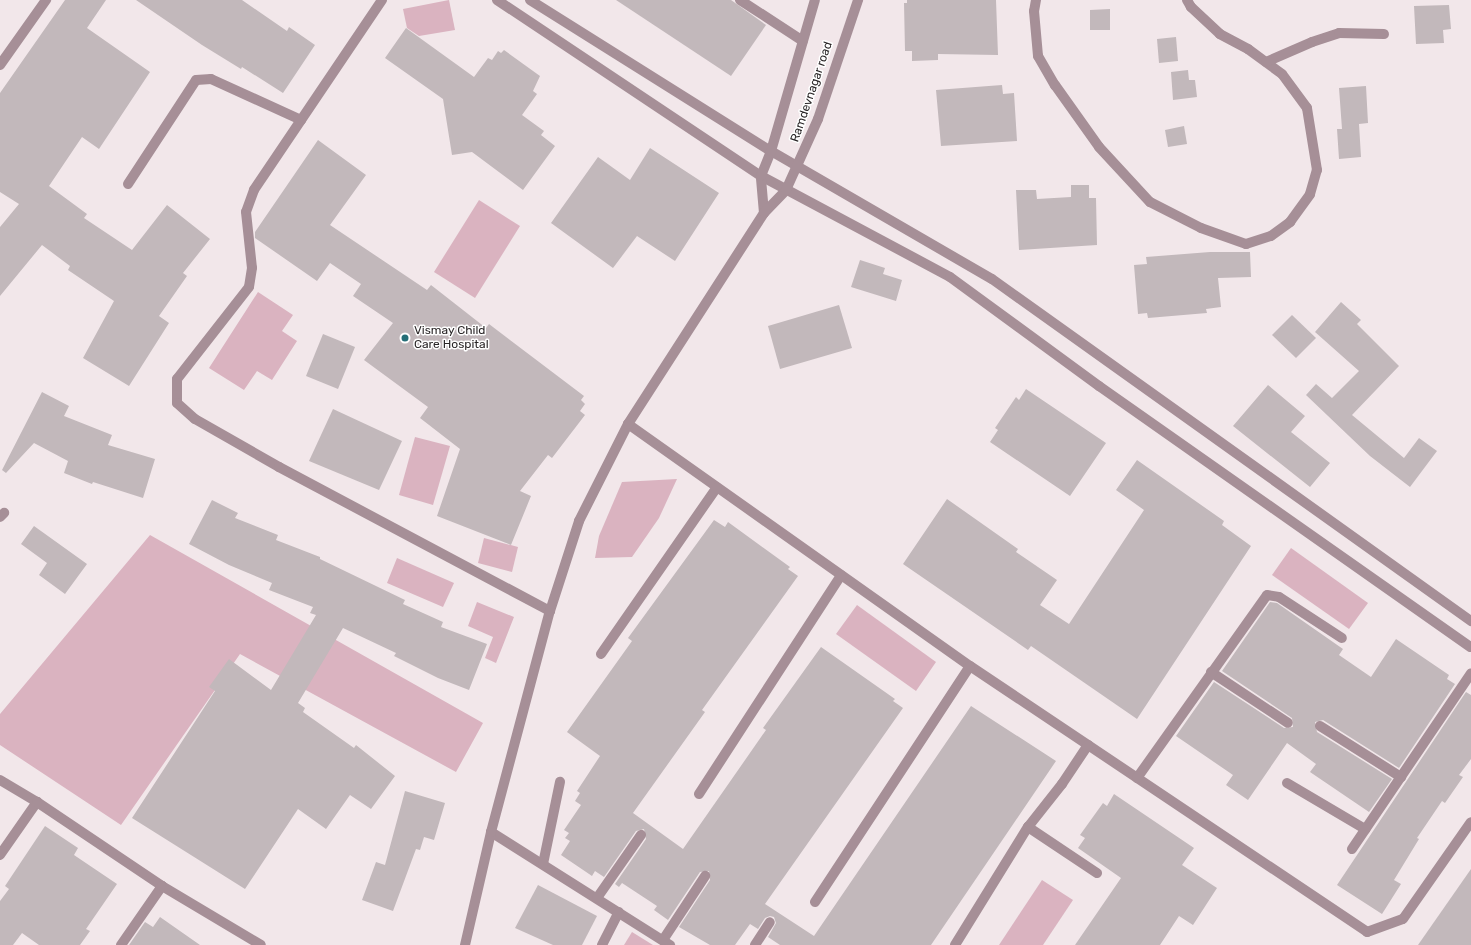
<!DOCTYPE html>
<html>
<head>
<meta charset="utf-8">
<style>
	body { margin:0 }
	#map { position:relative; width:1471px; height:945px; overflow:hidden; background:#f2e7ea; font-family:Rubik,sans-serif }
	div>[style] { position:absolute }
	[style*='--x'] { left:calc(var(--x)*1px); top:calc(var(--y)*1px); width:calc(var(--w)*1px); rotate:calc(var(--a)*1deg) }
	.green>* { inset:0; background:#dab3c0 }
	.building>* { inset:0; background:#c2b8bb }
	.minor>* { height:10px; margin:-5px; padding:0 5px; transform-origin:5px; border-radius:5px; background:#a68f97 }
	.tertiary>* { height:10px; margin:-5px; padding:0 5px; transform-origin:5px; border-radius:5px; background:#a68f97 }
	.dots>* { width:11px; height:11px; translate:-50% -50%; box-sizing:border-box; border:2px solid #fff; border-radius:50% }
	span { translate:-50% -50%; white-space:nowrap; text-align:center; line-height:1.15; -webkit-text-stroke:3px #fff; paint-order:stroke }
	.street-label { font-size:12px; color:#2a2627 }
	.poi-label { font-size:12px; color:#2a2627 }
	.left { translate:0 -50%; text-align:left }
</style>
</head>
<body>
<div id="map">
	<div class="green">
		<i style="clip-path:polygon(449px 0,455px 30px,419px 36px,407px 28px,403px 9px)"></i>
		<i style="clip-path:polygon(479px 200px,520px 226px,475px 298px,434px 272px)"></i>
		<i style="clip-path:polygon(258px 292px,293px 315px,282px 331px,297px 341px,272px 380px,257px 371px,244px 390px,209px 368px)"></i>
		<i style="clip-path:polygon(415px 437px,450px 446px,433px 505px,399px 495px)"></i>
		<i style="clip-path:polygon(677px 479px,659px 518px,632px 557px,595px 558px,599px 536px,622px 482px)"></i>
		<i style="clip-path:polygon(150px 535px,483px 723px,456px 772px,240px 654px,121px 825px,0 745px,0 714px)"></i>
		<i style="clip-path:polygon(484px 538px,518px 547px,512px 572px,478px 563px)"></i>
		<i style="clip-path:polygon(1291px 548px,1368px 603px,1349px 629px,1272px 575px)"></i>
		<i style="clip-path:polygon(397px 558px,454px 583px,443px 607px,387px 583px)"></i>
		<i style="clip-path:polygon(477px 602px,514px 617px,496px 663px,485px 658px,493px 637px,468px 626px)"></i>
		<i style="clip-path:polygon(857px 605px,936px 662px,916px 691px,836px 634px)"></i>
		<i style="clip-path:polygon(1042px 880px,1073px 900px,1043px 945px,999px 945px)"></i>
		<i style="clip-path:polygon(632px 932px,653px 945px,624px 945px)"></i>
	</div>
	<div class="building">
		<i style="clip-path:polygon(65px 0,106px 0,87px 28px,150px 72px,99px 149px,82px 137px,49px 186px,87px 214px,84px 218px,132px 250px,167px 205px,210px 239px,183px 273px,187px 276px,159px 316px,169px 323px,129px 386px,83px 358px,114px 301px,68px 270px,70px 266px,42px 245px,0 296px,0 227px,19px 204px,0 192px,0 93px)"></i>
		<i style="clip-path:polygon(136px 0,242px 0,287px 31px,289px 27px,315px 45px,283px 93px,242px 67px,241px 69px,202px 45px)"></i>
		<i style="clip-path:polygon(616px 0,731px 0,766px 25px,731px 76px)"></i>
		<i style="clip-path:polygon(907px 0,996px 0,998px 55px,938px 54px,938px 60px,912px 61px,912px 51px,905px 51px,904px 3px,907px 3px)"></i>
		<i style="clip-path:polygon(1449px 5px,1451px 29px,1443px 30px,1444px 43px,1416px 44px,1414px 6px)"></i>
		<i style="clip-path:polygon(1110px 9px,1110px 30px,1090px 30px,1090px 10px)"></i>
		<i style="clip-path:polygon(406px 28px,474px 77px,488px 58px,492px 60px,498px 51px,501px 53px,504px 50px,540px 76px,533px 91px,537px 94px,522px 115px,544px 131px,541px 135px,555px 146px,523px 190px,472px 152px,452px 155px,443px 99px,385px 58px)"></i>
		<i style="clip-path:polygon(1176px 37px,1178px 61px,1159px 63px,1157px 39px)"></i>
		<i style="clip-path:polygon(1188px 70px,1189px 80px,1195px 80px,1197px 97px,1173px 100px,1171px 72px)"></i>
		<i style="clip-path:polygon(1002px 85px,1003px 94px,1014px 93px,1017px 141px,941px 146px,936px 90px)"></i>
		<i style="clip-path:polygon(1366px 86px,1368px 123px,1359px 124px,1361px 157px,1339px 159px,1337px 129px,1342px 129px,1339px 88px)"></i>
		<i style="clip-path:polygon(1184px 126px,1187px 144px,1168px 147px,1165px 130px)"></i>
		<i style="clip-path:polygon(318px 140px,366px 175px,330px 225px,427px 290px,431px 285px,486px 328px,489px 324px,584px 396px,581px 400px,585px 404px,580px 411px,585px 415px,552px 458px,548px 455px,520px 491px,531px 496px,511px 545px,437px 516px,460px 449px,420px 418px,428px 407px,364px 360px,393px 323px,353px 296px,361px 284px,330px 263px,317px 281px,255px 238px,255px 232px)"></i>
		<i style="clip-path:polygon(650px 148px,719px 193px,675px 261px,637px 236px,613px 268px,551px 223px,598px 157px,630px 180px)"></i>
		<i style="clip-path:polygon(1071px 185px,1089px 185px,1089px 198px,1096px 198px,1097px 245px,1019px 250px,1016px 190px,1036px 190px,1037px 199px,1071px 197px)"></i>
		<i style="clip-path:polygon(1210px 252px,1250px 252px,1251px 277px,1218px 278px,1221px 307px,1206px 309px,1207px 313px,1148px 318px,1147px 313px,1138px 314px,1134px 265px,1147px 264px,1146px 257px)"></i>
		<i style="clip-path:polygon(860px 260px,885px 268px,883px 274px,902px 280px,896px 301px,851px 287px)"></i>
		<i style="clip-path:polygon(1341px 302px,1361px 320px,1357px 324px,1399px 366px,1352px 415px,1404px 458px,1419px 438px,1437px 451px,1410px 487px,1370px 456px,1306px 395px,1316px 384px,1332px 398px,1359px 371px,1315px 332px)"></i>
		<i style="clip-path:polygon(839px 305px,852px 348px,780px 369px,768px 326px)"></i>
		<i style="clip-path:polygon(1292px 315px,1316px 338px,1296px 358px,1272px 335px)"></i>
		<i style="clip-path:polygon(323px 334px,355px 347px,338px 389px,306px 376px)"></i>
		<i style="clip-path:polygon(1268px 385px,1305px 416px,1291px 432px,1330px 463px,1310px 487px,1233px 426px)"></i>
		<i style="clip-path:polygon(1026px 389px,1106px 443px,1070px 496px,990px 442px,998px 430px,995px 428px,1016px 397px,1019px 400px)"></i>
		<i style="clip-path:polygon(42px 392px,69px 406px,64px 416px,112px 435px,108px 445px,155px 459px,143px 498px,93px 482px,92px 484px,64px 473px,68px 461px,34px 443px,6px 473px,2px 470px)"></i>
		<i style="clip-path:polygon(333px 409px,402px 441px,379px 490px,309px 461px)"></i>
		<i style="clip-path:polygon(1137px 460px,1224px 521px,1222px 525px,1251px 546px,1137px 719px,1031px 646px,1028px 650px,903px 564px,947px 499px,1018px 549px,1016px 552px,1057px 580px,1040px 605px,1069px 624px,1144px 510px,1116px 490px)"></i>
		<i style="clip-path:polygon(212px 500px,238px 513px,235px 518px,278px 535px,276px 540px,320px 557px,320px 559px,405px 600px,403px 604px,443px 622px,441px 627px,487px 644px,469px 690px,438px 678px,394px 656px,396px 653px,343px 628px,298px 703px,305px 708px,303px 712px,354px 748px,356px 745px,395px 776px,371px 809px,350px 795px,326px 829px,298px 809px,245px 889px,132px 818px,215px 691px,209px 687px,229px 659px,271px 690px,316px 615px,310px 613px,313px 607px,269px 590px,272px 583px,229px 565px,189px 544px)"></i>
		<i style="clip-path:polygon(714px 520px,725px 527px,728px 522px,790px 567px,788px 569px,798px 576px,702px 710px,705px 712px,633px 813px,683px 849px,766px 730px,763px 728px,821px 647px,895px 699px,893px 701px,903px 708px,765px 904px,814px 936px,971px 706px,1056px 761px,931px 945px,780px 945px,768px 937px,776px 923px,774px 917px,770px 916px,765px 918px,758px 929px,750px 924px,735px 945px,710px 945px,679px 927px,710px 880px,709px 871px,700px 872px,668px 920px,654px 910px,657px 906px,622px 883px,619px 887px,615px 884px,646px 839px,644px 829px,636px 831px,604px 877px,595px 871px,592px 876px,561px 855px,570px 841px,565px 838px,569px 833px,564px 830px,581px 805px,575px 801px,580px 793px,577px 791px,600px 756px,567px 732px,632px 641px,628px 638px)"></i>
		<i style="clip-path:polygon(34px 526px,87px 564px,65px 594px,39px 575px,47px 563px,21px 544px)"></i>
		<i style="clip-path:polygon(1270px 602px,1277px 603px,1343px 649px,1339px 655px,1371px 677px,1396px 639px,1449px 675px,1447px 679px,1455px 684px,1399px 768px,1323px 720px,1315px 722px,1317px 732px,1392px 779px,1369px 812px,1310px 772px,1316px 764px,1287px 743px,1248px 800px,1226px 785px,1233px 775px,1176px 736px,1214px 682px,1284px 728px,1293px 727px,1292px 718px,1222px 671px)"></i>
		<i style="clip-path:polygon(1466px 692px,1471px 695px,1471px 759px,1459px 775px,1463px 777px,1445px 803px,1442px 801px,1417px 838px,1419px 839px,1394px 880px,1401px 884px,1382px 914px,1337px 885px)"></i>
		<i style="clip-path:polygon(405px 791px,445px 803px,434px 840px,424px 837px,420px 850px,416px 849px,393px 911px,362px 900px,376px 862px,385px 865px)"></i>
		<i style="clip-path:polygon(1114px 794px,1194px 848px,1182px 865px,1217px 888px,1193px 925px,1179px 916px,1160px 945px,1075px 945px,1121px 878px,1078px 848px,1085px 838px,1080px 835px,1103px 803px,1107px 806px)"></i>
		<i style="clip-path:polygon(45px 826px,78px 848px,74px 855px,117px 884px,86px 929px,90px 931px,80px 945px,39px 945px,22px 933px,13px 945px,0 945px,0 901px,9px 889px,5px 886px)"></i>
		<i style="clip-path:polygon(1471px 869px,1471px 945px,1418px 945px)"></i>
		<i style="clip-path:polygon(538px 885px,597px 916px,582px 945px,553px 945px,515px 928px)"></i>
		<i style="clip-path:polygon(160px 917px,200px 945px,129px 945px,145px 922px,153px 927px)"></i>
	</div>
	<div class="minor">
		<i style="--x:382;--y:0;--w:229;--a:124"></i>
		<i style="--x:254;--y:190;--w:23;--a:110"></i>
		<i style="--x:246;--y:212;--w:56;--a:83.9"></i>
		<i style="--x:252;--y:268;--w:19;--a:99"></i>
		<i style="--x:249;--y:287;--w:117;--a:128"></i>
		<i style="--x:177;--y:379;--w:24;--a:90"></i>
		<i style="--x:177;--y:403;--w:24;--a:42"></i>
		<i style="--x:195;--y:419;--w:97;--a:29.7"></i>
		<i style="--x:279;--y:467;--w:307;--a:28"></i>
		<i style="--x:740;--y:0;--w:75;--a:33.1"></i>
		<i style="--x:1036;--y:0;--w:11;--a:100"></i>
		<i style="--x:1034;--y:11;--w:45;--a:84.9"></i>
		<i style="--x:1038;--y:56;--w:34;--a:60"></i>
		<i style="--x:1055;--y:85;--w:76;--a:54.6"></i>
		<i style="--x:1099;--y:147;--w:75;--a:47.2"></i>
		<i style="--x:1150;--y:202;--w:57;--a:27"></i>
		<i style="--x:1201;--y:228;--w:48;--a:19.6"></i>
		<i style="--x:1246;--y:244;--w:26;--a:-18"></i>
		<i style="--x:1271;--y:236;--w:24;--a:-36"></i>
		<i style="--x:1290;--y:222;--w:34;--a:-54"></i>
		<i style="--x:1310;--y:194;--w:25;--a:-74"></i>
		<i style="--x:1317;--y:170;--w:63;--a:-99.2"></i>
		<i style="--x:1307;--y:108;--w:42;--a:-126.3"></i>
		<i style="--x:1282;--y:74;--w:42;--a:-143.7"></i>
		<i style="--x:1248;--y:49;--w:32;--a:-152"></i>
		<i style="--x:1220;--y:34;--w:40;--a:-137"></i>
		<i style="--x:1191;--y:7;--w:8;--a:-120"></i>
		<i style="--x:1266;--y:62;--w:50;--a:-23.5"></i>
		<i style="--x:1312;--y:42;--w:28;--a:-18"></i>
		<i style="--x:1339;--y:33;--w:45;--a:1.3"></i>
		<i style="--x:0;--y:65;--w:80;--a:-54.7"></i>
		<i style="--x:128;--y:184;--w:124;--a:-56.8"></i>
		<i style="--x:196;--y:80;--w:15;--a:-4"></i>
		<i style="--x:211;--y:79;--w:99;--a:24.5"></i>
		<i style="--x:628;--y:424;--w:419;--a:35.3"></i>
		<i style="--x:970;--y:666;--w:478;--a:33.8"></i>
		<i style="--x:1367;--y:932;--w:38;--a:-20"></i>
		<i style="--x:1403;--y:919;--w:118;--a:-55"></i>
		<i style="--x:0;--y:517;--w:6;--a:-45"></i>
		<i style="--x:601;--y:654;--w:203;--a:-55.2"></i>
		<i style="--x:1211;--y:672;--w:92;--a:33.5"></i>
		<i style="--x:1320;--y:726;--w:96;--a:32.2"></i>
		<i style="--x:1137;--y:778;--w:224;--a:-54.6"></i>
		<i style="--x:1267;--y:595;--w:12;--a:9"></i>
		<i style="--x:1279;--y:597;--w:75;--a:33.1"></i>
		<i style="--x:1287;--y:783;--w:91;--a:30.5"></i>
		<i style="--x:699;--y:794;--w:261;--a:-57"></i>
		<i style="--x:1028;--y:827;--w:83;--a:33.7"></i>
		<i style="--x:491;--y:832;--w:212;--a:32.3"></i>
		<i style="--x:1352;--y:849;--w:212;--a:-55.9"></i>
		<i style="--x:0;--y:855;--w:65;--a:-55.1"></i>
		<i style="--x:543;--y:864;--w:84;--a:-78.3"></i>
		<i style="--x:597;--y:898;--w:77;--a:-55.1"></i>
		<i style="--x:815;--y:902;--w:282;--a:-56.7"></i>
		<i style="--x:663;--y:940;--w:77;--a:-56.7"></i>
		<i style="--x:121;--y:945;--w:72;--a:-55.2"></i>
		<i style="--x:602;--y:945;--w:37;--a:-63"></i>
		<i style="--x:755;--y:945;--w:27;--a:-57"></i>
		<i style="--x:955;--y:945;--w:139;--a:-58.3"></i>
		<i style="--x:1028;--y:827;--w:55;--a:-51.7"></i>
		<i style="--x:1062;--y:784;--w:47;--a:-56.3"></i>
	</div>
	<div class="tertiary">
		<i style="--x:497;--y:0;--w:317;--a:33.7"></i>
		<i style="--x:761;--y:176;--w:214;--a:28.1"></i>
		<i style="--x:950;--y:277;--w:185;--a:36.2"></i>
		<i style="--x:1099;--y:386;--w:454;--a:35.1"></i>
		<i style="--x:530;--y:0;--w:284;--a:32.1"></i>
		<i style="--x:771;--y:151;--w:255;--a:30.1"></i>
		<i style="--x:992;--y:279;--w:589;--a:35.53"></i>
		<i style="--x:764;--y:213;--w:37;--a:-95"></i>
		<i style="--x:761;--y:176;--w:27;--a:-68"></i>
		<i style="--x:771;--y:151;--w:157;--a:-73.8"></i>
		<i style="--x:0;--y:780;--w:43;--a:30.7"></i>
		<i style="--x:37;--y:802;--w:151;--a:33.9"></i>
		<i style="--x:162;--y:886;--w:115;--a:30.8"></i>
		<i style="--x:465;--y:945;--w:116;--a:-77"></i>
		<i style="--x:491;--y:832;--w:229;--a:-75.1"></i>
		<i style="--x:550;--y:611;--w:95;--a:-72.1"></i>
		<i style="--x:579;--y:521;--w:109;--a:-63.2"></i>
		<i style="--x:628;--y:424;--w:251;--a:-57.2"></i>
		<i style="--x:764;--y:213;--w:32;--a:-46"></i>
		<i style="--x:786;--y:190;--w:78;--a:-65.7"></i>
		<i style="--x:818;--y:119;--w:126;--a:-71.4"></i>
	</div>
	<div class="dots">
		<i style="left:405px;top:338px;background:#246e77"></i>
	</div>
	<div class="street-label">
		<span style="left:812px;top:92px;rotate:-71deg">Ramdevnagar road</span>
	</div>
	<div class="poi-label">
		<span class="left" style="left:414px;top:338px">Vismay Child<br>Care Hospital</span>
	</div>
</div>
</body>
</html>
